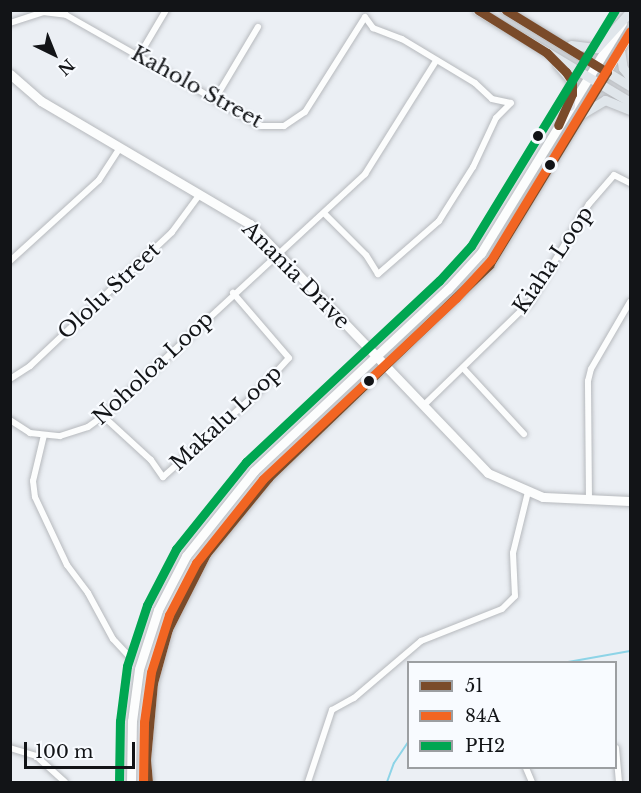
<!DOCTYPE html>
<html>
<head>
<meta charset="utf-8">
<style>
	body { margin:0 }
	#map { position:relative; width:641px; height:793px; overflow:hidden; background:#ebeff4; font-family:"Libre Baskerville",serif }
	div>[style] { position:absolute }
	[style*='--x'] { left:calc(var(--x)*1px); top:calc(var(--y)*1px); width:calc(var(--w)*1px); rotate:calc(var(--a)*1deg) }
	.stream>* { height:2px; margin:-1px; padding:0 1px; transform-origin:1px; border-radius:1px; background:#8dd4e7 }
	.roads { filter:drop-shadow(0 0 2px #b6b9bd) drop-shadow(0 0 2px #b6b9bd) }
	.street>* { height:6px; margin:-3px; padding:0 3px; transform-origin:3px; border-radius:3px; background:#fcfdfd }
	.secondary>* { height:9px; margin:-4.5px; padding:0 4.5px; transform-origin:4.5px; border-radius:4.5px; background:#fcfdfd }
	.primary>* { height:9px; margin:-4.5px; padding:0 4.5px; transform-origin:4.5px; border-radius:4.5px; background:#e0e6eb }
	.bus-1>* { height:9px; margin:-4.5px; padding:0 4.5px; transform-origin:4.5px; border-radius:4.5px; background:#7a4b2a }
	.bus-2>* { height:9px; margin:-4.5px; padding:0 4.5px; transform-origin:4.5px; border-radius:4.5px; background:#f26522 }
	.bus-3>* { height:9px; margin:-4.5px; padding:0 4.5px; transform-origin:4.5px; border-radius:4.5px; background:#00a651 }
	.dots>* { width:16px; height:16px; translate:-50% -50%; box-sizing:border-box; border:3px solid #f8fbff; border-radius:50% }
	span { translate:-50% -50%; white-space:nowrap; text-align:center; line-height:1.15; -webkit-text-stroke:4.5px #f8fbff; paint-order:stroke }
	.street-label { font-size:21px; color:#121417 }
	.frame { position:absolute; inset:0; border:12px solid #121417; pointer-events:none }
	.legend { position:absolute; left:407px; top:661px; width:210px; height:108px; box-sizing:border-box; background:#f8fbff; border:2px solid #9c9fa2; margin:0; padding:8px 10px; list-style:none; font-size:18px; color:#121417 }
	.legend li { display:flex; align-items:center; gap:12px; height:30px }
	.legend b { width:30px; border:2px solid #9c9fa2 }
	.north { position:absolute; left:24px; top:24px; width:60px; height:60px; -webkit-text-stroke:4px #f8fbff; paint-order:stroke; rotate:137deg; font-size:16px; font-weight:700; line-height:24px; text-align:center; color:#121417 }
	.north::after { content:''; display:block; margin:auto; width:21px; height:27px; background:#121417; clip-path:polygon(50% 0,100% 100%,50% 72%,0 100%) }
	.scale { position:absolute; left:24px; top:742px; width:111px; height:27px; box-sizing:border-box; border:3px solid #121417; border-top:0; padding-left:8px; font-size:18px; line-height:21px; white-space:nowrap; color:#121417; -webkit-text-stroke:4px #f8fbff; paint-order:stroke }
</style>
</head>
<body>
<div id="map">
	<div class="stream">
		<i style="--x:568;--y:662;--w:63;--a:-10.1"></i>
		<i style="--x:387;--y:782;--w:20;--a:-70"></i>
		<i style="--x:394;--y:763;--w:25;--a:-56"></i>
	</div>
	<div class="roads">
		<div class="street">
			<i style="--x:10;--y:23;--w:35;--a:-18"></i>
			<i style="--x:43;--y:12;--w:23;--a:7"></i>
			<i style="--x:66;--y:15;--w:224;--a:29.6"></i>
			<i style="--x:261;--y:126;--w:23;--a:0"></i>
			<i style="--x:284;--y:126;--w:25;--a:-34"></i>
			<i style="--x:305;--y:112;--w:112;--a:-57.7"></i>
			<i style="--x:365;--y:17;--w:14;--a:54"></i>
			<i style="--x:373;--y:28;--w:31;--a:21"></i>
			<i style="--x:402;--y:39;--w:85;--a:31.1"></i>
			<i style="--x:475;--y:83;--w:23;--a:43"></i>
			<i style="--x:492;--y:99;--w:19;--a:12"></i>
			<i style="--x:511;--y:103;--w:21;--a:135"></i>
			<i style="--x:496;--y:118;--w:54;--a:115.1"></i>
			<i style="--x:473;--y:167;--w:64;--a:122.2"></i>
			<i style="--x:439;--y:221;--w:81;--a:139"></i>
			<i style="--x:378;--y:274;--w:22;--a:-122"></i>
			<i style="--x:366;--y:255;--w:59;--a:-135"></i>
			<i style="--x:140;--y:54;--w:51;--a:-59.4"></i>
			<i style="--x:215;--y:99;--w:84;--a:-59.2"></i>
			<i style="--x:10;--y:261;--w:120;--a:-42.3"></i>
			<i style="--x:99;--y:180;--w:38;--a:-57"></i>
			<i style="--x:463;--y:368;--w:90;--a:47.3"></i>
			<i style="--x:10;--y:379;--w:24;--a:-33"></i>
			<i style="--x:30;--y:366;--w:195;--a:-43.3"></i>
			<i style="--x:172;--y:232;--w:47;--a:-53.6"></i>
			<i style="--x:424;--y:405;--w:148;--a:-44.2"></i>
			<i style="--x:530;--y:302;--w:114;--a:-59"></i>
			<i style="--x:589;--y:204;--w:38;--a:-49"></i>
			<i style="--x:614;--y:175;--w:18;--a:27"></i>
			<i style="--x:103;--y:416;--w:65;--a:42.5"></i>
			<i style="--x:151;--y:460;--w:21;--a:55"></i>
			<i style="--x:163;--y:477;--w:126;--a:-41.8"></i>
			<i style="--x:257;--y:393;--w:47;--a:-47.6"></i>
			<i style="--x:289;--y:358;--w:86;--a:-130.7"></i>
			<i style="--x:10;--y:420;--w:24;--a:33"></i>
			<i style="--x:30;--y:433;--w:30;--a:6"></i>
			<i style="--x:60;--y:436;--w:29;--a:-18"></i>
			<i style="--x:88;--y:427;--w:19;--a:-36"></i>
			<i style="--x:103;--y:416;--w:357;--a:-42.7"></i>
			<i style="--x:365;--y:174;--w:133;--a:-57.9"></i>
			<i style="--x:44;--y:435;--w:47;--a:103.4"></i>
			<i style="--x:33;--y:481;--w:16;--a:83"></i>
			<i style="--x:35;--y:497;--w:75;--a:64.8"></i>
			<i style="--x:67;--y:565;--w:35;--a:53"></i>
			<i style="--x:88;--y:593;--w:52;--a:61.5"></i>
			<i style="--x:113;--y:639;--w:22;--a:47"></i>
			<i style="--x:589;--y:501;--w:120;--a:-90.5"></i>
			<i style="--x:588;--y:381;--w:12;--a:-76"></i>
			<i style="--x:591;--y:369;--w:78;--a:-59.8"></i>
			<i style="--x:10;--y:748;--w:27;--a:17"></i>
			<i style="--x:36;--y:756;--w:39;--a:42"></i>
			<i style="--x:616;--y:748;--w:34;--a:85"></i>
			<i style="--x:526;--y:768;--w:15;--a:67"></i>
			<i style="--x:308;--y:782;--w:76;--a:-71.6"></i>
			<i style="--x:332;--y:710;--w:25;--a:-29"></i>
			<i style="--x:354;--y:698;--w:88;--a:-40.4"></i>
			<i style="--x:421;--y:641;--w:87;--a:-21.6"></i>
			<i style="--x:502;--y:609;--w:18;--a:-45"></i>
			<i style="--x:515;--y:596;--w:43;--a:-92.7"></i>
			<i style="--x:513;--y:553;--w:63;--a:-76.2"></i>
		</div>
		<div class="secondary">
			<i style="--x:10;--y:74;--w:41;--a:41.1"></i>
			<i style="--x:41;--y:101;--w:243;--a:30.5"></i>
			<i style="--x:250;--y:224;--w:344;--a:46.3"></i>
			<i style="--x:488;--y:473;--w:60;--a:23.6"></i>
			<i style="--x:543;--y:497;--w:87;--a:2.6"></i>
			<i style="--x:131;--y:782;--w:61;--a:-89.1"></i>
			<i style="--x:132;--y:721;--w:52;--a:-82.3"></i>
			<i style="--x:139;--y:669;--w:62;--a:-72.1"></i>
			<i style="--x:158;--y:610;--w:61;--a:-62.6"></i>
			<i style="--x:186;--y:556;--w:109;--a:-51.3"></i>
			<i style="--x:254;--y:471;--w:266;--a:-43.2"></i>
			<i style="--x:448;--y:289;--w:49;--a:-47.5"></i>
			<i style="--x:481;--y:253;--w:270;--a:-58.5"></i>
			<i style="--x:148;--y:782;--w:22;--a:-95"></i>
			<i style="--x:146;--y:760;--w:77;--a:-84.8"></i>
			<i style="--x:153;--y:683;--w:56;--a:-74.5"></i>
			<i style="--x:168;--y:629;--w:84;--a:-63.1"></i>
			<i style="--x:206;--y:554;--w:99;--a:-50.7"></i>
			<i style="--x:269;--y:477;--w:306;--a:-43.9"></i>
			<i style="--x:489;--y:265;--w:272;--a:-58.8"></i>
		</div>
		<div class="primary">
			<i style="--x:477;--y:10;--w:179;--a:31"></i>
			<i style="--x:505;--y:10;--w:146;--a:31.3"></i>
			<i style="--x:571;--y:45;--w:26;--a:7"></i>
			<i style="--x:597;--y:48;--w:46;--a:-47.6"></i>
			<i style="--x:620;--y:50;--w:18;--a:81"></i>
			<i style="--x:623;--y:68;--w:11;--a:52"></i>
			<i style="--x:557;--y:64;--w:23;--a:49"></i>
			<i style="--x:572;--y:81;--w:25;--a:95"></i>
			<i style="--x:580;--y:115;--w:29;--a:-31"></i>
			<i style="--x:605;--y:100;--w:27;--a:22"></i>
		</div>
	</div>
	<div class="bus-1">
		<i style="--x:478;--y:10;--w:81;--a:31.9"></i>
		<i style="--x:547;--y:53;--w:27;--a:45"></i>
		<i style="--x:566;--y:72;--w:11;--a:56"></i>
		<i style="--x:572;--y:81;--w:13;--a:90"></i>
		<i style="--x:572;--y:94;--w:34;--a:114"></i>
		<i style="--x:148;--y:782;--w:22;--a:-95"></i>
		<i style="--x:146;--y:760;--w:77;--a:-84.8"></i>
		<i style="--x:153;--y:683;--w:56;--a:-74.5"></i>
		<i style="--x:168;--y:629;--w:84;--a:-63.1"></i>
		<i style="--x:206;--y:554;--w:99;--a:-50.7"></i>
		<i style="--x:269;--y:477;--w:306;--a:-43.9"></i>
		<i style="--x:489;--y:265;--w:226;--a:-58.6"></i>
		<i style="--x:607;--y:72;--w:119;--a:-148.5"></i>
	</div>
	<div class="bus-2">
		<i style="--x:143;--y:782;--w:60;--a:-89"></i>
		<i style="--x:144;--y:722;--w:50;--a:-82"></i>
		<i style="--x:151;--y:672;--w:60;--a:-72.5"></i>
		<i style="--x:169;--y:615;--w:59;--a:-62.6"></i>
		<i style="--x:196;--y:563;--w:107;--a:-51.4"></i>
		<i style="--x:263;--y:479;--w:265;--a:-43.2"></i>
		<i style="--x:456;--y:298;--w:52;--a:-47.4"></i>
		<i style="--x:491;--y:260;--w:268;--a:-58.7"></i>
	</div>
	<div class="bus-3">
		<i style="--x:119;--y:782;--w:61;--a:-89.1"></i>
		<i style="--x:120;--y:721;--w:55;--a:-82.7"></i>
		<i style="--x:127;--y:666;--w:64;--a:-71.8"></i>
		<i style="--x:147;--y:605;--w:63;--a:-62.6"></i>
		<i style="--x:176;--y:549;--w:112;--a:-51.2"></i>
		<i style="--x:246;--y:462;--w:265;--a:-43.2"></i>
		<i style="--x:439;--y:281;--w:47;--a:-47.6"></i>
		<i style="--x:471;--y:246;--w:276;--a:-58.6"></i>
	</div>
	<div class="dots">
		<i style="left:538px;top:136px;background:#121417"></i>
		<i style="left:550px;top:165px;background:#121417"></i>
		<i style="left:369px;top:381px;background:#121417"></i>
	</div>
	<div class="street-label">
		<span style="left:197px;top:87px;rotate:29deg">Kaholo Street</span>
		<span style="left:553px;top:260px;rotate:-56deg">Kiaha Loop</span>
		<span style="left:296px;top:275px;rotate:45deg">Anania Drive</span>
		<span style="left:109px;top:291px;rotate:-43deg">Ololu Street</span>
		<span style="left:153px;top:368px;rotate:-43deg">Noholoa Loop</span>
		<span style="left:226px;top:418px;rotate:-43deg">Makalu Loop</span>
	</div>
	<div class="frame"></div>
	<ul class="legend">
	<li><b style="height:8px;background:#7a4b2a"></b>51</li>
	<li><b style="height:8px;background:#f26522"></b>84A</li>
	<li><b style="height:8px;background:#00a651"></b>PH2</li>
	</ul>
	<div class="north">N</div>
	<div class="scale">100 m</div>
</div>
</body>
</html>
